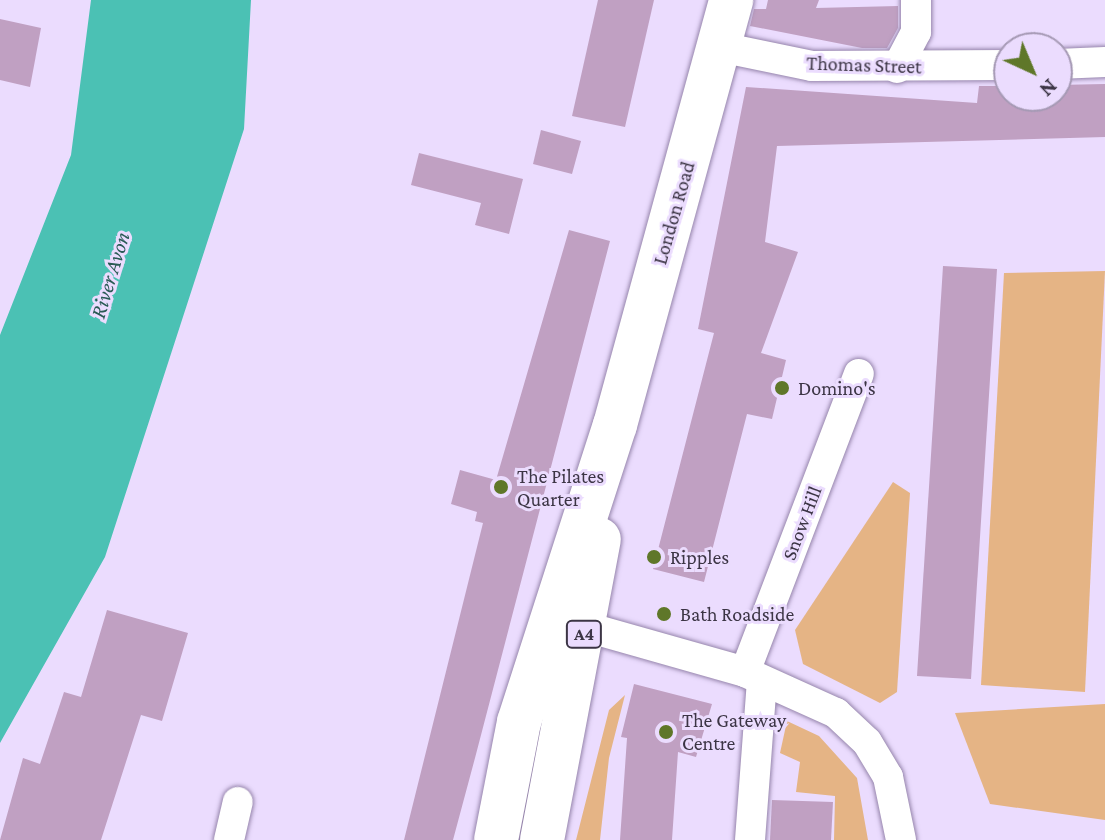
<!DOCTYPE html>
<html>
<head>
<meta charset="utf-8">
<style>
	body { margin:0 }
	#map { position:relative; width:1105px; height:840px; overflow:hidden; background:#ebdcfe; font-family:"Crimson Pro",serif }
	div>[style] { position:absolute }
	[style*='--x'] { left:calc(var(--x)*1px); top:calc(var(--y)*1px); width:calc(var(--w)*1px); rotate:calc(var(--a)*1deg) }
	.green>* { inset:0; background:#e5b485 }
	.water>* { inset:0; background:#4bc1b4 }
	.building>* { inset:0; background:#c0a0c2 }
	.roads { filter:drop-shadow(0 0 2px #9685ac) drop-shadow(0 0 2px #9685ac) }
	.minor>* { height:30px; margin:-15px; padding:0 15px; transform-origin:15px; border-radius:15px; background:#fff }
	.trunk>* { height:44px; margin:-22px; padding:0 22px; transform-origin:22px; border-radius:22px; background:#fff }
	.dots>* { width:22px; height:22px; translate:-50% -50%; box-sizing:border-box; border:4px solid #ebdcfe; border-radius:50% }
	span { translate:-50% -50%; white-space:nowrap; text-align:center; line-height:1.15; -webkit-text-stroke:6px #ebdcfe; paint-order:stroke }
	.shield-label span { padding:2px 6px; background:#ebdcfe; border:2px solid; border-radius:6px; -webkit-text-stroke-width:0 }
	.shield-label { font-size:18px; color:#3c3545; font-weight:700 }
	.street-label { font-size:20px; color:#3c3545 }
	.poi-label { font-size:20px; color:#3c3545 }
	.left { translate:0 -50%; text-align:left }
	.water-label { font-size:22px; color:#2a5b55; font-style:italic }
	.north { position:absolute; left:993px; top:32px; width:80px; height:80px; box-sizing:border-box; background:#ebdcfe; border:2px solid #a599b4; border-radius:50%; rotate:136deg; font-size:22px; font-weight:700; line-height:32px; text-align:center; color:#3c3545 }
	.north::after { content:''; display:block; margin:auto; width:28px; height:36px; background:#5f7729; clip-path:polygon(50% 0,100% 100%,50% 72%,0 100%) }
</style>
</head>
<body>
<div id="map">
	<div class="green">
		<i style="clip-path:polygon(1105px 271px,1085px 692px,981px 685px,1004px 273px)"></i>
		<i style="clip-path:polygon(893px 482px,910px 493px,897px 692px,880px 703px,803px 664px,795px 630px)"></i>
		<i style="clip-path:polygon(625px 695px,609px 758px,600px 840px,576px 840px,609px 710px)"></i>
		<i style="clip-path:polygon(1105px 704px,1105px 820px,990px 804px,955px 713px)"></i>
		<i style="clip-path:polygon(787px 721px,819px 736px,857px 778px,868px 840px,834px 840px,835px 796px,796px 792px,800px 762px,780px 753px)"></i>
	</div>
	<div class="water">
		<i style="clip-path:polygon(91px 0,251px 0,244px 129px,105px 557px,0 743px,0 335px,71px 155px)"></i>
	</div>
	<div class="building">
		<i style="clip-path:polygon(598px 0,654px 0,625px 127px,572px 116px)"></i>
		<i style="clip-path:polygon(768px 0,819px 0,816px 8px,898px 6px,898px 28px,887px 48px,862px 48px,750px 26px,754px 9px,766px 9px)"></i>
		<i style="clip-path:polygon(0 19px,41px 28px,30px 87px,0 80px)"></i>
		<i style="clip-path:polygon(1105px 84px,1105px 137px,777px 146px,765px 242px,798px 252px,761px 353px,786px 360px,772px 419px,747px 414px,704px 582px,653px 569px,714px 333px,698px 329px,746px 87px,977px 103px,979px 86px,1009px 86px,1009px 96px,1057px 96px,1057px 85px)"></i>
		<i style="clip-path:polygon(541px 130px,581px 141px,572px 174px,533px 164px)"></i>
		<i style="clip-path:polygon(419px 153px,523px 179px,509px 234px,475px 225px,481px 203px,411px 185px)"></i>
		<i style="clip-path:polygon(569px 230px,610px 241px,475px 758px,453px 840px,404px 840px,483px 523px,475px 521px,477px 512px,451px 504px,460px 470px,496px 480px)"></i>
		<i style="clip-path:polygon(943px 266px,997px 269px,971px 679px,917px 676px)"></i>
		<i style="clip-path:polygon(107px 610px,188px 633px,162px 721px,141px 715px,101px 840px,0 840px,23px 758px,40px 764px,64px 692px,81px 697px)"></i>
		<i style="clip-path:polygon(634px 684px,712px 704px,696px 757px,678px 752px,672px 840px,620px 840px,627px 738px,621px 737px)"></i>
		<i style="clip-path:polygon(772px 800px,833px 802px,831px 840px,770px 840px)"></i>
	</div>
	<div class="roads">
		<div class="minor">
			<i style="--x:720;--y:47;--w:94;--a:11.7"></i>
			<i style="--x:812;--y:66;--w:197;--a:-0.3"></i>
			<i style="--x:1057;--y:64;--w:48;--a:-2.4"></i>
			<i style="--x:897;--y:68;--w:41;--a:-62.2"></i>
			<i style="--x:916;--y:32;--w:32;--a:-90"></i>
			<i style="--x:565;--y:621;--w:187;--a:15.8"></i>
			<i style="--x:745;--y:672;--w:100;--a:24.3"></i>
			<i style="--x:836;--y:713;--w:42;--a:43.1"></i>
			<i style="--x:867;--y:742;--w:41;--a:59"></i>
			<i style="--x:888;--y:777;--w:64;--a:78.3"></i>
			<i style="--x:745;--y:672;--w:319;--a:-69.1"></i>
			<i style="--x:229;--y:840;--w:39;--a:-77"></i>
			<i style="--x:750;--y:840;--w:160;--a:-85.7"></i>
		</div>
		<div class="trunk">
			<i style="--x:496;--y:840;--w:120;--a:-79"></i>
			<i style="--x:519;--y:722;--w:312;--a:-72.1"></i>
			<i style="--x:615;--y:425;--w:441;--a:-74.7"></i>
			<i style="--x:542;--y:840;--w:306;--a:-79.3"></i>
		</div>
	</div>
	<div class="dots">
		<i style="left:782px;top:388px;background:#5f7729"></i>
		<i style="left:501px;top:487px;background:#5f7729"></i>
		<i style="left:654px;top:557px;background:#5f7729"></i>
		<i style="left:664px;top:614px;background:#5f7729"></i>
		<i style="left:666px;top:732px;background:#5f7729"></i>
	</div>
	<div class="shield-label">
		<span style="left:584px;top:634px">A4</span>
	</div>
	<div class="street-label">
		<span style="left:864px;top:65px;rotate:2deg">Thomas Street</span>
		<span style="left:674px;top:213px;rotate:-74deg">London Road</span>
		<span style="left:802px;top:523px;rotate:-69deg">Snow Hill</span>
	</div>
	<div class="poi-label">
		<span class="left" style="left:798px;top:388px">Domino's</span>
		<span class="left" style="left:517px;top:488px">The Pilates<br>Quarter</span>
		<span class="left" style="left:670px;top:557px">Ripples</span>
		<span class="left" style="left:680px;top:614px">Bath Roadside</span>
		<span class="left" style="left:682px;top:732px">The Gateway<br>Centre</span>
	</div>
	<div class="water-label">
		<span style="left:110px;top:275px;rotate:-73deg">River Avon</span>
	</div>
	<div class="north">N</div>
</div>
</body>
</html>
